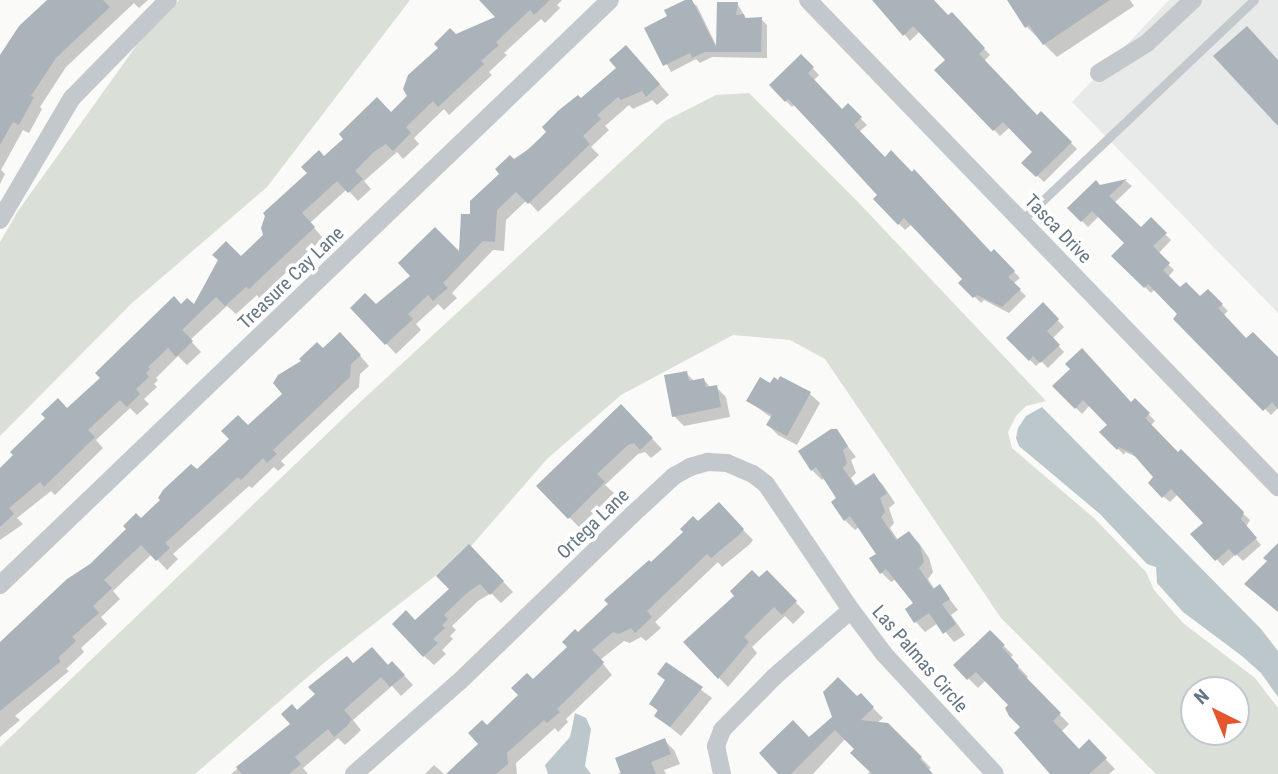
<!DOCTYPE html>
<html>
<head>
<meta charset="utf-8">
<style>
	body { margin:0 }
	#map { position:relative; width:1278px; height:774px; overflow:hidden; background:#fafaf8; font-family:"Roboto Condensed",sans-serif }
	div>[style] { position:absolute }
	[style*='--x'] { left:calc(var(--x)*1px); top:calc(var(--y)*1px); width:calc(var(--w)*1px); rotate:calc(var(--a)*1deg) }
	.built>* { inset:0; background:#e8e9e9 }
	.green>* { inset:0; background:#dadfd7 }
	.water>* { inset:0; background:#bbc7cb }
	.shadow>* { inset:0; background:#0003 }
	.building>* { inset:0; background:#aab3b9 }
	.service>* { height:9px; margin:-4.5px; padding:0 4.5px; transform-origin:4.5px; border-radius:4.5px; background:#c3c8cc }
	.minor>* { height:18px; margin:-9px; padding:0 9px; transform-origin:9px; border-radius:9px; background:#c3c8cc }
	span { translate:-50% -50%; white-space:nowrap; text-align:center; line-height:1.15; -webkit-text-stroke:7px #fff; paint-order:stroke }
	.street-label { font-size:19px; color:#657683 }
	.north { position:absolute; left:1180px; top:676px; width:70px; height:70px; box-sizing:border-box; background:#fff; border:2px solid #c1c8cd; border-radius:50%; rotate:317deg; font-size:19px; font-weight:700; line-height:28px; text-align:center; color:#657683 }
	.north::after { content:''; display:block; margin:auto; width:24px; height:32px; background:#e4572e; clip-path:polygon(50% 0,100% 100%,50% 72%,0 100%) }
</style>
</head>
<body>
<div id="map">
	<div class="built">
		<i style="clip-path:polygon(1169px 0,1278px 0,1278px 313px,1072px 102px)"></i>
	</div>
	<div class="green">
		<i style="clip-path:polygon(179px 0,410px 0,267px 187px,132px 303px,0 436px,0 242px,18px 211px,144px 35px)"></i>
		<i style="clip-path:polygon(evenodd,749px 93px,857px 201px,1046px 401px,1026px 406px,1016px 416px,1008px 432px,1012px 448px,1095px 519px,1146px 572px,1154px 590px,1183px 623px,1255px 678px,1278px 708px,1278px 774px,1156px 774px,1001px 618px,825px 359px,790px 340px,733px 335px,621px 395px,547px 459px,466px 552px,325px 662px,195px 774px,0 774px,0 747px,357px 405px,665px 121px,716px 95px,749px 93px,1194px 690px,1236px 690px,1236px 732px,1194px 732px,1194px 690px)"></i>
	</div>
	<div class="water">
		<i style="clip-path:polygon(1042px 407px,1261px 629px,1278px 651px,1278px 697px,1261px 673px,1242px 656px,1183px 612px,1157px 583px,1156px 567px,1147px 564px,1100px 514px,1019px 446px,1016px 438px,1018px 428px,1026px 416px)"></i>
		<i style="clip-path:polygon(575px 713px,586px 718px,591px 729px,585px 766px,591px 774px,548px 774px,545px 765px,570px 737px)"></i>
	</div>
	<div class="shadow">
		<i style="clip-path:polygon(49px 0,148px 0,139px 8px,134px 3px,66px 67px,40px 107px,42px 109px,29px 133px,23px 130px,1px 170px,5px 174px,0 184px,0 58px)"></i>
		<i style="clip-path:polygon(489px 0,562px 0,557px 5px,560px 8px,545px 23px,541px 19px,504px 53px,507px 55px,489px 72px,492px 75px,449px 115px,444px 109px,414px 138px,419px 144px,403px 159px,397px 152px,364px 181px,371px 189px,358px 201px,347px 189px,310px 223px,323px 238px,259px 298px,257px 295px,236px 314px,227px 306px,190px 340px,201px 352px,187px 365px,178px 356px,156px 378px,158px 380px,154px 384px,157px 387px,144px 399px,149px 404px,137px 415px,130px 408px,96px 440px,103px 448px,55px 495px,51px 491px,17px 518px,23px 524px,0 540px,0 470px,181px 306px,194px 307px,265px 236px,325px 159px,392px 114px,456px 36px,498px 18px)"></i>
		<i style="clip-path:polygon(689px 0,697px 6px,717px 47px,737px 3px,747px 20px,761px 19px,767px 25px,767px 58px,712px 57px,700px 63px,696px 59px,671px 72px,647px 28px,669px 17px)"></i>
		<i style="clip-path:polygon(875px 0,932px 0,948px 17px,951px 14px,990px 55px,984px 61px,1037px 117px,1041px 113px,1077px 149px,1044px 182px,1024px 163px,1035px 152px,1010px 127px,1000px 136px,937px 70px,947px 60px,920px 31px,910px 41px)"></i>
		<i style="clip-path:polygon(1012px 0,1130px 0,1134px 6px,1057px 57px,1027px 27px)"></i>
		<i style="clip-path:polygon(801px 56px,819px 75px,813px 81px,842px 111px,848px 106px,867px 125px,859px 132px,885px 159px,991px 254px,994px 251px,1020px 278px,1013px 284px,1026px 296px,1009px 313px,984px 300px,981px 303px,961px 283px,964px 280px,912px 224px,905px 230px,875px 199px,879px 195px,795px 104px,792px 107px,771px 86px)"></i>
		<i style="clip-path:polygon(636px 57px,669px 95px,657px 105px,652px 100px,633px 109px,629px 105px,605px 126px,609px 130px,591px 147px,599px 155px,538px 212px,527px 200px,506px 220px,504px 251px,493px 250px,452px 293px,457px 298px,444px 310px,438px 304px,416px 324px,421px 330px,396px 354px,353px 308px,376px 307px,461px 254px,472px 216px,514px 161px)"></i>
		<i style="clip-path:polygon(1126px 181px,1132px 186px,1114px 203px,1141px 229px,1151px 220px,1171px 240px,1158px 254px,1174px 270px,1168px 277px,1180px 289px,1200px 299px,1208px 291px,1228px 311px,1223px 316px,1247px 340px,1278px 360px,1278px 408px,1271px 415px,1175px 319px,1180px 315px,1155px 289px,1151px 293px,1114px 256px,1126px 244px,1099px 216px,1088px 227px,1069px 208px,1100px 187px)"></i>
		<i style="clip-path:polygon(1043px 305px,1064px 327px,1052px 339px,1064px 352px,1048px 368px,1041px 361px,1036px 366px,1008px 338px)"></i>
		<i style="clip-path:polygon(350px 344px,369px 366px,360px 374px,359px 387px,281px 461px,285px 465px,278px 471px,274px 467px,252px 488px,249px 486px,173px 554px,178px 559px,167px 570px,152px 554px,113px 591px,120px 599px,101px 617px,107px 624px,81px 648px,84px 652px,66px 669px,69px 671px,15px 716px,20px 720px,0 737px,0 660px,91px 565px,248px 427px,285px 394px,323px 350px)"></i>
		<i style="clip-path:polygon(686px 373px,695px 382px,704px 380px,711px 388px,716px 387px,726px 397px,730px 417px,684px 426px,674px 416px)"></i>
		<i style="clip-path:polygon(1055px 386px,1131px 404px,1135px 400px,1155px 421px,1150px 426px,1250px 520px,1246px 527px,1261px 545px,1243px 561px,1236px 554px,1223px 566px,1193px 534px,1205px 523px,1178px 494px,1170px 502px,1163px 496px,1155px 477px,1139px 458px,1125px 452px,1124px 455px,1102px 432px,1109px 425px,1090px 405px,1082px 414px)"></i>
		<i style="clip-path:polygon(810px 394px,820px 403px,797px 445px,778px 435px,768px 425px,772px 418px,748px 401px)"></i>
		<i style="clip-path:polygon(621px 406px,662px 449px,651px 458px,645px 452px,638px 454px,605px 485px,614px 493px,579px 527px,538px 486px)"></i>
		<i style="clip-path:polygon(836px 431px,856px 457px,851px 460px,856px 473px,851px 478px,857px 487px,873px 475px,883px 485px,895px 503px,889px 508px,894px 523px,890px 528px,898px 540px,909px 533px,919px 543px,929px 558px,933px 572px,928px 579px,935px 590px,940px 587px,958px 610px,951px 615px,965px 635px,954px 642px,938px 623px,925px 632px,916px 622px,907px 609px,916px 603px,896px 579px,891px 582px,881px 572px,878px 554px,859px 527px,855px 530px,845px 520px,839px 499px,825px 478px,822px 480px,812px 470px)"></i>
		<i style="clip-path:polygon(719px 505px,753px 540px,750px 544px,722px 567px,718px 562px,655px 622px,661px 628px,646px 641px,641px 637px,630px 643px,624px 641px,600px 660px,612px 675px,566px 719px,568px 722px,558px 732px,555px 728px,516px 763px,517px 774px,448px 774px,481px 744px,487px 727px,570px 647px,578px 634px)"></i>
		<i style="clip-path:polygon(469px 546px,513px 592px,501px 603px,491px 593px,478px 601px,452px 626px,456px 630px,450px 636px,453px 639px,442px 650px,446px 654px,434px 665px,424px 656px,415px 622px,451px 589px)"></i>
		<i style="clip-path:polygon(767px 572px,805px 612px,793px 624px,785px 616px,752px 647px,757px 653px,728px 687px,685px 643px)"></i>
		<i style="clip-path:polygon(990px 632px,1013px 655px,1010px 658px,1028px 677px,1025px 679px,1069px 724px,1061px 732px,1079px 751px,1089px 742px,1115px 769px,1109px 774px,1054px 774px,1010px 705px,986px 680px,978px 688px,955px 665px)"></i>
		<i style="clip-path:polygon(666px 664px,712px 698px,681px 736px,656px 716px,659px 712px,651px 704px,667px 681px)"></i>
		<i style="clip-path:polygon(354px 665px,388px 667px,402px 673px,413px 685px,401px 696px,392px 686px,353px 720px,361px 730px,356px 735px,345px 745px,338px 738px,303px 768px,308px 774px,231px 774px,292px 725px,297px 712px)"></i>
		<i style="clip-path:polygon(857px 699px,870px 705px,883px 718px,877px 723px,887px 724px,931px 768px,928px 770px,932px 774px,867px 774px,871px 771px,846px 738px,813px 774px,781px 774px,809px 739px)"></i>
		<i style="clip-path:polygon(664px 740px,674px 750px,680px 764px,664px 770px,666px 774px,618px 774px)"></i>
		<i style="clip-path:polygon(434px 765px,444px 774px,425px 774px)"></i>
	</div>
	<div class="building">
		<i style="clip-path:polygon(47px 0,103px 0,110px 7px,56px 58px,31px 96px,34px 97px,19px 125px,13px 122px,0 145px,0 55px,19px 26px)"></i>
		<i style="clip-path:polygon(479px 0,550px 0,534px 15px,530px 10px,496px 42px,499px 45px,481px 61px,484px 64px,438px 107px,433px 101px,406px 127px,411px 133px,393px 151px,386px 144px,375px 151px,355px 171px,363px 179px,348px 193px,337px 181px,302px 213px,315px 227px,249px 289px,246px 287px,225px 306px,216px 297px,182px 330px,193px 341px,176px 357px,168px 348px,148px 367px,150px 369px,146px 373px,149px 377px,136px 389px,140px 394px,127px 407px,120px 400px,88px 430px,95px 437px,44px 487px,40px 482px,9px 508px,14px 514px,0 527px,0 468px,13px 455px,10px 452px,45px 418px,41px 414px,58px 398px,67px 408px,100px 378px,95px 373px,174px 296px,181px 304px,187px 298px,194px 304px,218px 260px,212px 255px,226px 241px,241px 256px,263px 235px,261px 228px,265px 216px,263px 213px,307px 173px,301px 167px,319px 150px,324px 156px,343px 139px,339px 134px,377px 97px,391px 112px,407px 96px,403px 89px,408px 75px,438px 48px,434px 44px,450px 28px,456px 34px,495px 17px)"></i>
		<i style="clip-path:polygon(685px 0,692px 0,716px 47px,717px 2px,738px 2px,736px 15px,744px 14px,745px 18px,762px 17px,761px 52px,705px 52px,692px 58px,690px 53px,663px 66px,644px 28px,667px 16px,664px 10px)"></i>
		<i style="clip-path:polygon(872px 0,934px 0,948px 15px,952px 12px,985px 48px,979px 54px,1037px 115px,1041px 111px,1072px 142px,1036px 177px,1021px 163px,1032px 152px,1003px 122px,993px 131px,934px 70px,945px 60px,913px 26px,903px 36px)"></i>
		<i style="clip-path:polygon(1007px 0,1110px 0,1043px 45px,1029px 25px,1025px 28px)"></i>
		<i style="clip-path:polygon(1247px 26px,1278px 60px,1278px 126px,1213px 56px)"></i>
		<i style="clip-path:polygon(626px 45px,660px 84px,646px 97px,642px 91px,621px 100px,618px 97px,597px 115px,601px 119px,583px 136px,590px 144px,528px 204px,516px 192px,497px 210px,495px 242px,483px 241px,443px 283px,448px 288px,433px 301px,428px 295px,408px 314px,413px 319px,385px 345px,350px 308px,365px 293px,376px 304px,410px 276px,398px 263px,435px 227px,459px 251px,461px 214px,470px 214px,470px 201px,499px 174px,495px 169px,510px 155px,514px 159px,529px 149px,546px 132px,542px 127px,559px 110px,578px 95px,581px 98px,616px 68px,609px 60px)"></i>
		<i style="clip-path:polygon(801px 54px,814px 67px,808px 73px,842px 109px,848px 103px,862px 117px,854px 125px,885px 157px,891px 150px,912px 172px,914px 169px,991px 252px,994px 249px,1015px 271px,1008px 277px,1021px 289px,1002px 307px,977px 295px,973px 298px,958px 283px,962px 279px,904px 218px,898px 225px,873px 199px,877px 195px,819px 132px,788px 99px,785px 102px,769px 85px)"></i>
		<i style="clip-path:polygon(1127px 179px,1109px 196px,1141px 227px,1151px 217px,1167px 233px,1153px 246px,1170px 263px,1163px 270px,1180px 287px,1186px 282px,1200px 296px,1208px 289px,1223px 304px,1218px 308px,1246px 338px,1253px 332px,1278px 357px,1278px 409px,1272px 402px,1263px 411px,1173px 319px,1177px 314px,1148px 284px,1144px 288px,1111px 256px,1124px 243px,1092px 211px,1081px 222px,1067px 208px,1096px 180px,1100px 185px)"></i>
		<i style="clip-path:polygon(1043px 302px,1059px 319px,1047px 331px,1060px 345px,1040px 363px,1033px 356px,1029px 361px,1006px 338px)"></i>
		<i style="clip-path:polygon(340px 332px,361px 355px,351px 364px,350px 377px,273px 450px,277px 454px,267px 463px,263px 458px,241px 480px,238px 477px,165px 543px,170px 548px,156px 561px,141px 545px,104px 580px,112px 588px,93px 606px,99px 613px,72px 637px,76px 641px,58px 658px,61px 661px,0 711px,0 642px,67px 579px,90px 564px,126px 529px,123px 526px,136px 513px,141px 518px,160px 500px,158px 498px,163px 490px,191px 464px,197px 469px,229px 439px,221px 431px,238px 415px,248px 425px,282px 394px,273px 383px,278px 375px,301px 361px,299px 359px,317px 342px,323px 348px)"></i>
		<i style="clip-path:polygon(1082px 348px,1131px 402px,1135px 398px,1150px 413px,1145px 418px,1178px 452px,1181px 449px,1244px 512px,1241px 519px,1257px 538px,1235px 556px,1229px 549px,1215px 561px,1190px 534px,1203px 523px,1171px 489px,1162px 498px,1148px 483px,1153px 477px,1132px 453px,1119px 447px,1117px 450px,1099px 432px,1107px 425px,1083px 400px,1075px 409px,1052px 386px,1070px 369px,1065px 364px)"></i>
		<i style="clip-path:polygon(687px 371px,689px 381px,704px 378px,706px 387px,717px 385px,721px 407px,672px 417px,664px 375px)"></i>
		<i style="clip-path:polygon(780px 376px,811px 392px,787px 436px,766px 425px,772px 415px,746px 401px,760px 377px,770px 383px,774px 377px,778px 380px)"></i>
		<i style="clip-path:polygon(621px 404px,653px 438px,640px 450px,634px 443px,628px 445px,597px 474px,605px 482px,568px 519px,536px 486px)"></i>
		<i style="clip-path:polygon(831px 429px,837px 429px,848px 446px,843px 450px,847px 463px,843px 468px,855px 486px,874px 473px,887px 493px,880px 498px,885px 512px,881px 517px,896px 540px,909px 531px,920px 546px,924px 562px,919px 568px,933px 589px,940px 584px,950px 599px,942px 604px,956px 624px,943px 634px,929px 613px,914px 623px,905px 609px,913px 603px,886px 569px,880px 574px,869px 558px,876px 554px,850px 516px,844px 521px,831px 502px,836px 498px,816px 467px,811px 471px,798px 451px)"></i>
		<i style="clip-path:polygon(719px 502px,744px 529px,740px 534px,711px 558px,707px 554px,647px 611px,652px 617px,635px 633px,631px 628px,619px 634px,613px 632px,592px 650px,604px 662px,602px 665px,557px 709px,560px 712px,547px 723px,544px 720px,507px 753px,508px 764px,496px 774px,446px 774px,478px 744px,468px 733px,482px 720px,487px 725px,518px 695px,511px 688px,527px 673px,533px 679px,567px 647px,562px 642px,575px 629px,578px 632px,608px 604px,604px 600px,649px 560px,651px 562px,683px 532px,680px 529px,693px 516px,698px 521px)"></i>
		<i style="clip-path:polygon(1278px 543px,1278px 612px,1244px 584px,1267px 561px,1263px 558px)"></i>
		<i style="clip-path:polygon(469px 544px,504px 581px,490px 595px,480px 584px,468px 592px,444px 615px,448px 619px,442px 625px,445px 628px,433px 639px,438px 643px,423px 657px,392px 624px,406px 610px,415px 620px,449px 589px,436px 576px)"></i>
		<i style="clip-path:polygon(752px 570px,759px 577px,767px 570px,797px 601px,782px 615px,774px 607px,744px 637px,749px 642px,718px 679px,683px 642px,734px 596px,730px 591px)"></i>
		<i style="clip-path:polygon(990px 630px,1005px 645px,1002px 647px,1019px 666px,1017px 668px,1061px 713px,1053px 721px,1079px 749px,1089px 739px,1107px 758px,1089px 774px,1050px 774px,1014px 733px,1020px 727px,1009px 716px,1005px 708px,1008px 705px,976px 672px,967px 680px,953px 665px)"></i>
		<i style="clip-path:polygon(372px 647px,388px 665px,392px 661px,405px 675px,390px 687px,381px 677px,344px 710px,352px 719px,347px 726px,334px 737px,328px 729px,295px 757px,301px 764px,289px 774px,242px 774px,236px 767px,290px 724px,281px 714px,292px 704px,297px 710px,315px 694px,308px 687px,347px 656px,353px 663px)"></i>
		<i style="clip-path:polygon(666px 662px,703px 687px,670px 727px,654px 716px,658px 710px,649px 704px,665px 680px,657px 674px)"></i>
		<i style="clip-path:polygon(838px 677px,857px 696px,861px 693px,874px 707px,861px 720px,888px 723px,922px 757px,920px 759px,933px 774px,872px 774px,850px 753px,854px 749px,835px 730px,791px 774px,778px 774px,759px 753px,793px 720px,809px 737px,832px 717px,823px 692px)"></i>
		<i style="clip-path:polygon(665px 738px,671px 754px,651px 762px,656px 774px,621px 774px,615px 758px)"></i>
	</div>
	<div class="service">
		<i style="--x:1021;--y:221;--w:321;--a:-43.5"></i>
	</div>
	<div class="minor">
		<i style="--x:808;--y:0;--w:677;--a:46.02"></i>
		<i style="--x:1099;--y:73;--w:57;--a:-32"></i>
		<i style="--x:1147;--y:43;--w:63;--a:-43.1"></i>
		<i style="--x:0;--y:220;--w:142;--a:-59.5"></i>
		<i style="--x:72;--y:98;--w:137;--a:-45.6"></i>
		<i style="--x:0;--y:585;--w:845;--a:-43.8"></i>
		<i style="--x:354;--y:774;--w:141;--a:-41.3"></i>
		<i style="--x:460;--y:681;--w:240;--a:-44"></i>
		<i style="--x:633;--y:514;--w:56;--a:-42.8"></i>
		<i style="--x:674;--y:476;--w:18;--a:-29"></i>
		<i style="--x:690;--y:467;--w:19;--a:-16"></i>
		<i style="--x:708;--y:462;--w:19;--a:3"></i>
		<i style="--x:727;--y:463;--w:28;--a:23"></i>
		<i style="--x:753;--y:474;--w:16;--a:38"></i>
		<i style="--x:766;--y:484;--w:152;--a:56"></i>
		<i style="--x:722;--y:774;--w:29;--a:-102"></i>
		<i style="--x:716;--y:746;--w:17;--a:-69"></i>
		<i style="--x:722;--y:730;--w:74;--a:-45.5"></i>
		<i style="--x:774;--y:677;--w:102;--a:-41"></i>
		<i style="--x:851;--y:610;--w:55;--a:53.1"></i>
		<i style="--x:884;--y:654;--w:163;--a:47.2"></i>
	</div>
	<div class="street-label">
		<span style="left:1058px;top:229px;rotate:46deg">Tasca Drive</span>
		<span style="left:291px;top:278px;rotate:-44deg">Treasure Cay Lane</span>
		<span style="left:593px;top:524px;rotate:-44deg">Ortega Lane</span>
		<span style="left:920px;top:659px;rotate:49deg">Las Palmas Circle</span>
	</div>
	<div class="north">N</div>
</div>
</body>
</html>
